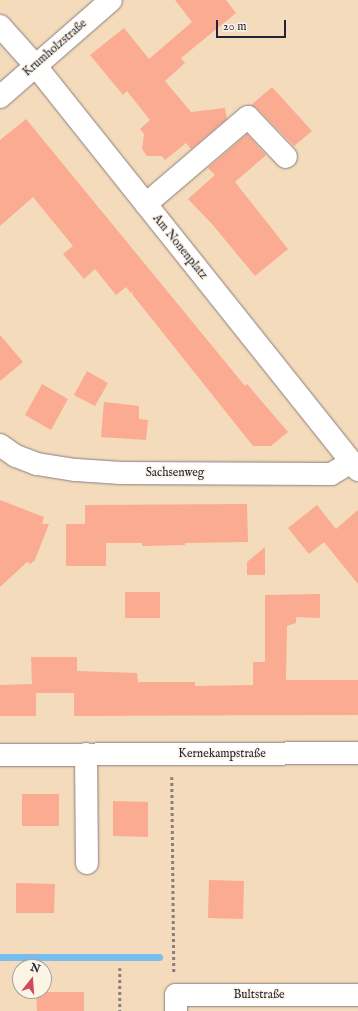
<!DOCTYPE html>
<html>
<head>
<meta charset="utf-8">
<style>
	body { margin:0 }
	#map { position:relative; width:358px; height:1011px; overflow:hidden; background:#f3dbbc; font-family:"IM FELL English",serif }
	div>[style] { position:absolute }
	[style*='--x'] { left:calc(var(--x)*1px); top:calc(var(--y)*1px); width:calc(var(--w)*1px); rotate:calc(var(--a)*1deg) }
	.stream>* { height:7px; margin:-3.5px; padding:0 3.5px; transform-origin:3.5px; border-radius:3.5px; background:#77bdee }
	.building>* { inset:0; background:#fbab91 }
	.path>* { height:2.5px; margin-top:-1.25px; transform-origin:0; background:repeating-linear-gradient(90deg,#8a7e7c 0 3px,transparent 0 6px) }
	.roads { filter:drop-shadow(0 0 1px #8a7e7c) drop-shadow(0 0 1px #8a7e7c) }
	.minor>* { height:22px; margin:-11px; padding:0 11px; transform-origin:11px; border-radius:11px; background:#fff }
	span { translate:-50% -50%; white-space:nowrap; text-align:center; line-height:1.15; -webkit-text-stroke:3px #fcf5e5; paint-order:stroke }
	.street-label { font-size:12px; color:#22223b }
	.north { position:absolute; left:12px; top:959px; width:40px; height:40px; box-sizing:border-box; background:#fcf5e5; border:1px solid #a5a1a1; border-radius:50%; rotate:17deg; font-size:11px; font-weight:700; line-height:16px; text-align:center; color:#22223b }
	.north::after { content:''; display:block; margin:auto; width:14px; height:18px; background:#d1495b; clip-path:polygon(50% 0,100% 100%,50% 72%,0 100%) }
	.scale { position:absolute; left:216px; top:20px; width:70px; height:18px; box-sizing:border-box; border:2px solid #22223b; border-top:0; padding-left:5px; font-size:12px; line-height:14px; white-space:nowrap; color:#22223b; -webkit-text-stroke:3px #fcf5e5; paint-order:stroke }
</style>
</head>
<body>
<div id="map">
	<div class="stream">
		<i style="--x:0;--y:957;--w:159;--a:0"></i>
	</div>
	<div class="building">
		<i style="clip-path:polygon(175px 0,226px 0,236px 13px,181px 58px,185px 63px,165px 81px,191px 112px,225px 108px,227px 119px,191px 149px,186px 143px,165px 160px,162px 156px,147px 156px,142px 149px,144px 134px,140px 129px,150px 120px,127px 91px,123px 95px,90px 55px,124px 28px,149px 59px,192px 22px)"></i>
		<i style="clip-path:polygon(272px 87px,312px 131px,294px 146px,257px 108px,251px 105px)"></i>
		<i style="clip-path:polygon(26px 119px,245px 386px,247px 384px,288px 432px,271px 446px,253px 446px,132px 294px,134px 291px,131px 293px,126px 287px,116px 295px,95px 269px,84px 279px,63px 254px,73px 246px,33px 197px,0 226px,0 140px)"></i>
		<i style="clip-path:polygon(247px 134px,266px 155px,235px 182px,288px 249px,255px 276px,212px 224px,188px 199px,215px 175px,208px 168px)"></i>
		<i style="clip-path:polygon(0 335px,23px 362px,0 381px)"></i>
		<i style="clip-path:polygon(87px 371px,108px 383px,95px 406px,74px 395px)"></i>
		<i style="clip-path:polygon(42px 384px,68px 399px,51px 430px,25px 415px)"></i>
		<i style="clip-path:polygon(104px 402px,139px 406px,139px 419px,148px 420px,146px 440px,101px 437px)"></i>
		<i style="clip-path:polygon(0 500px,44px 517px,42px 524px,49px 524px,34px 562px,33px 561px,31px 564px,27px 562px,0 587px)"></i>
		<i style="clip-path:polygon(247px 504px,248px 542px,185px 543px,185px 545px,142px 546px,142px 543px,106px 543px,106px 566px,66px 566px,66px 524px,85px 524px,85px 505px)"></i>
		<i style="clip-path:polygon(317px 505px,336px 529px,358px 510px,358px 584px,324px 542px,309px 554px,288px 528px)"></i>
		<i style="clip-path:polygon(265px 547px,265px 575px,247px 575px,247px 562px)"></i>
		<i style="clip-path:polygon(125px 592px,160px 592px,160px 618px,125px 618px)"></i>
		<i style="clip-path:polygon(320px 594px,320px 618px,296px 617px,296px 623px,287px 626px,286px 680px,358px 680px,358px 715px,74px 716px,74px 693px,36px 693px,36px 716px,0 716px,0 685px,32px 684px,31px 657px,77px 657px,77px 671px,137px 673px,138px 682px,195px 682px,195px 686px,253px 685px,253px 662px,265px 662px,265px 595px)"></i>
		<i style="clip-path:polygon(22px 794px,59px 794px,59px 826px,22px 826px)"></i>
		<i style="clip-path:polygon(113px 801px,148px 802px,148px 837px,113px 836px)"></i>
		<i style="clip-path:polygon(209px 880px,244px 881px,243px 919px,208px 918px)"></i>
		<i style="clip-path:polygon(16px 883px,55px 884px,54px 913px,16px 913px)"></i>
		<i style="clip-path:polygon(36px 992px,84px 992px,84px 1011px,37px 1011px)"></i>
	</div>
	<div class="path">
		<i style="--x:172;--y:777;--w:197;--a:89.4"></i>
		<i style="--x:120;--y:968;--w:43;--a:90"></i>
	</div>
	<div class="roads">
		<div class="minor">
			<i style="--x:0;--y:26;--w:52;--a:48.1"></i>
			<i style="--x:35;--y:65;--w:518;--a:51.43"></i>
			<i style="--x:0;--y:97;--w:147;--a:-41.1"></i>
			<i style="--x:146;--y:204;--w:134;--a:-40.5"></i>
			<i style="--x:248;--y:117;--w:55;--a:46.5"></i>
			<i style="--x:0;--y:445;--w:19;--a:35"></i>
			<i style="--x:16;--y:456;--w:22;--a:21"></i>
			<i style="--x:37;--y:464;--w:39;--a:9"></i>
			<i style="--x:76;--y:470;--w:45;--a:3.8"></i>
			<i style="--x:121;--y:473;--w:210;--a:0.3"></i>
			<i style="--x:331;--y:474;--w:24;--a:-30"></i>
			<i style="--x:86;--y:754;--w:109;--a:89.5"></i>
			<i style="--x:0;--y:755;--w:358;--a:-0.3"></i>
			<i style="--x:176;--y:1011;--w:16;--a:-90"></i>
			<i style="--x:176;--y:995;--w:182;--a:0"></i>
		</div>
	</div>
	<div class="street-label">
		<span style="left:55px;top:48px;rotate:-41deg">Krumholzstraße</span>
		<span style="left:180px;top:247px;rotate:51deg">Am Nonenplatz</span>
		<span style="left:175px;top:473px">Sachsenweg</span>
		<span style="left:222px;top:754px">Kernekampstraße</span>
		<span style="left:259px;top:995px">Bultstraße</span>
	</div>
	<div class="north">N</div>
	<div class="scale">20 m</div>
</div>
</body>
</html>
